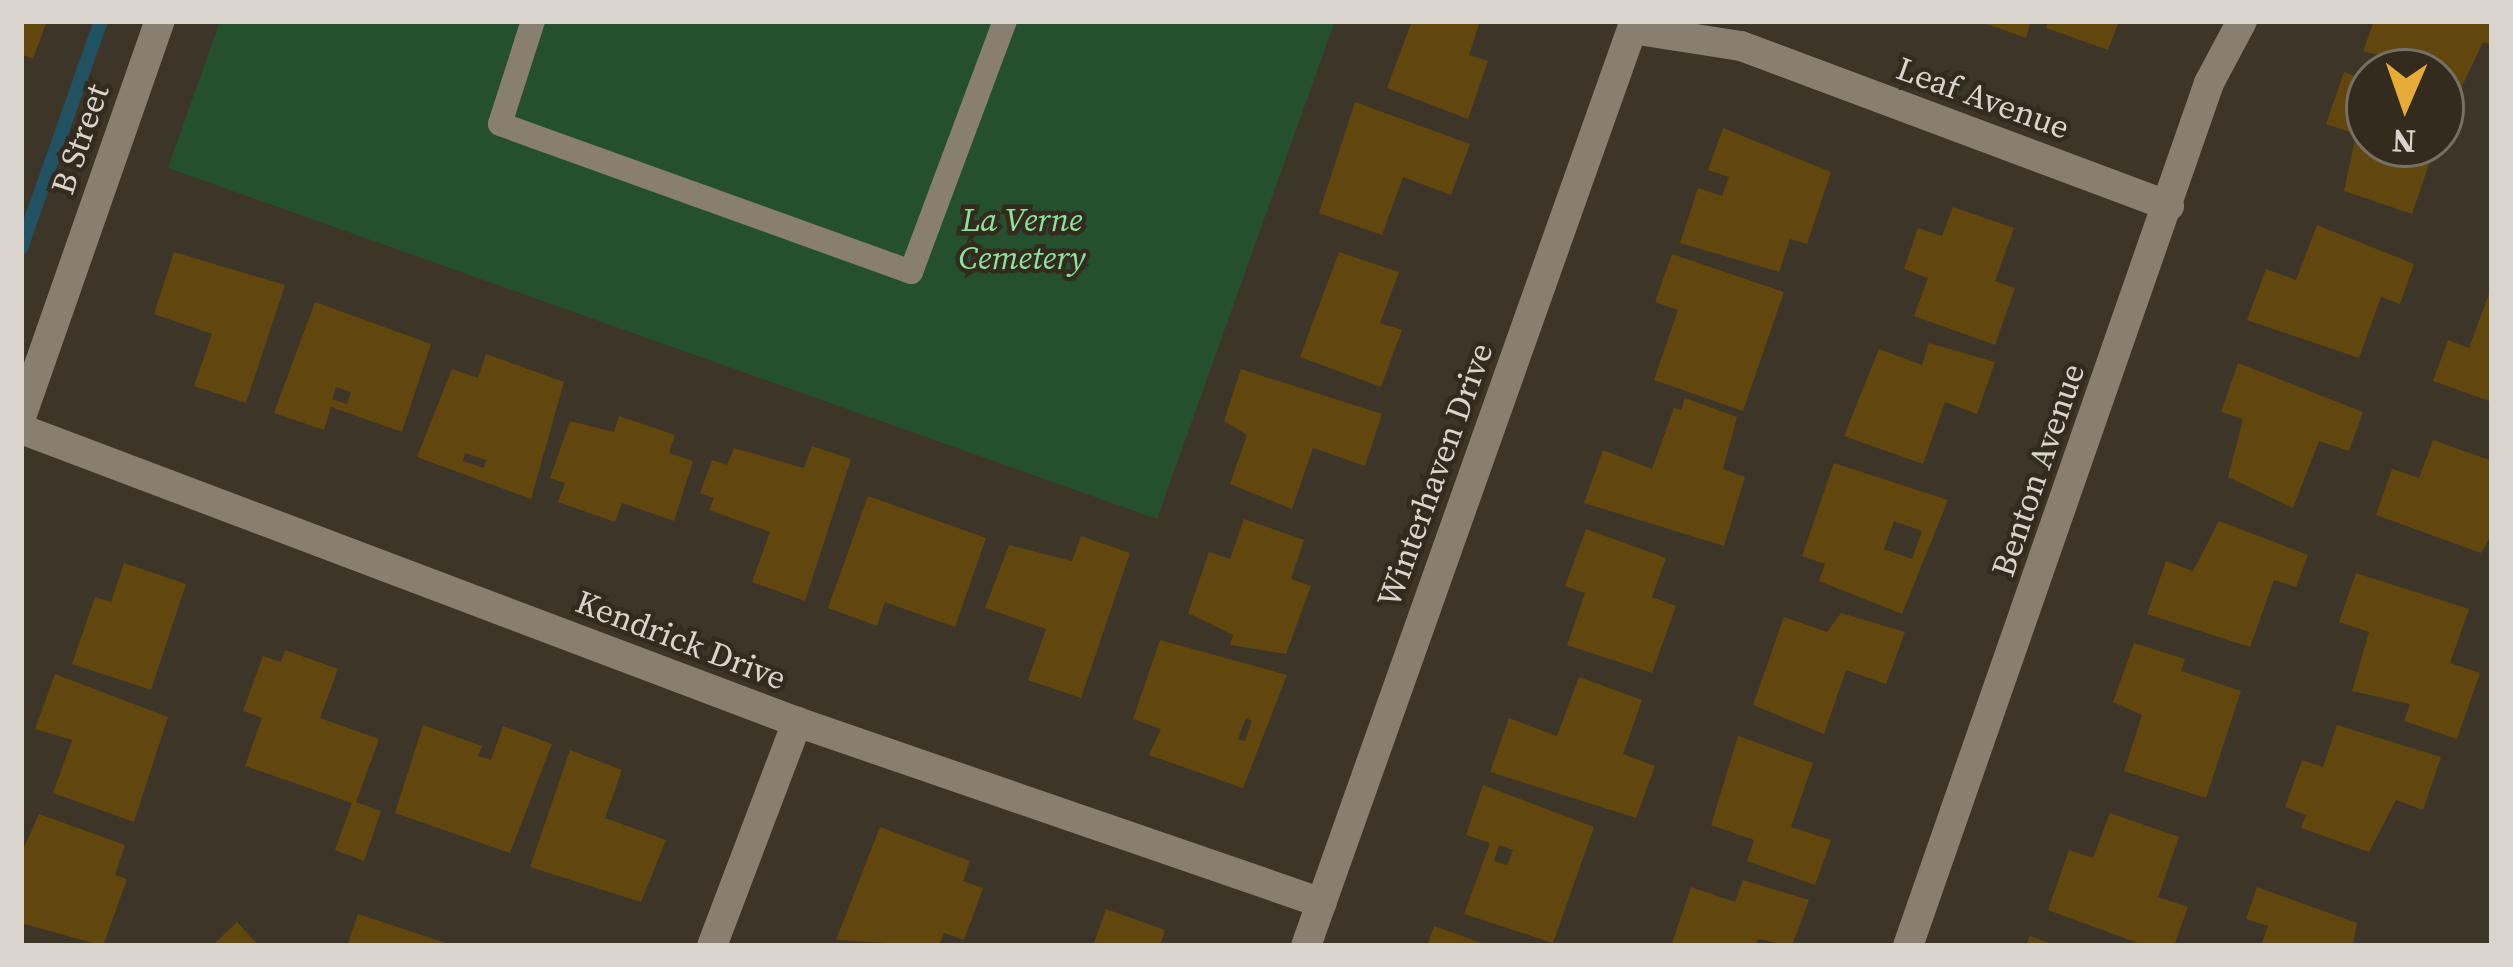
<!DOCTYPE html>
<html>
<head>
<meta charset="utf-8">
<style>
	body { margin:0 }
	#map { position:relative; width:2513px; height:967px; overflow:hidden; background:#3d3528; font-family:"Source Serif 4",serif }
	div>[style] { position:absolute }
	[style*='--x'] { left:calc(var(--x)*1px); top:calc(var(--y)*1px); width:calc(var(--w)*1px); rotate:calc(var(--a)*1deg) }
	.green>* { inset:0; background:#24502e }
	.stream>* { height:14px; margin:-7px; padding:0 7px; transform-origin:7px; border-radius:7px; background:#205261 }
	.building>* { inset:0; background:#61460e }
	.lane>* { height:24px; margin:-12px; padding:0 12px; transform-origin:12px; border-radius:12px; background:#887f70 }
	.street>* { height:30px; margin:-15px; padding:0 15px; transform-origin:15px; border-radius:15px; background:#887f70 }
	span { translate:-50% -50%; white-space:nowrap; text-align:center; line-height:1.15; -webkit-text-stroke:9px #332b1e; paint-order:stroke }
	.street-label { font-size:33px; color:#dad5cc }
	.park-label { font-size:33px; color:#8de39d; font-style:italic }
	.frame { position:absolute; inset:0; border:24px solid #dad5cc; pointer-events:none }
	.north { position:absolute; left:2345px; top:48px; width:120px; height:120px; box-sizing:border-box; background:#332b1e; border:3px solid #766f64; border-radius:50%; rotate:182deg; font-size:33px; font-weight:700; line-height:48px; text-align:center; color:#dad5cc }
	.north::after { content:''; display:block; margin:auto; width:42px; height:54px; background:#e7ac37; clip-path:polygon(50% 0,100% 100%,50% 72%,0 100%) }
</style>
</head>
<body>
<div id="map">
	<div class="green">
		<i style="clip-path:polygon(220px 21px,1335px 21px,1157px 519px,168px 168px)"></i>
	</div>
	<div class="stream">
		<i style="--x:21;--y:248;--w:241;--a:-70.6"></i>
	</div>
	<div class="building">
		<i style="clip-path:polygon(21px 21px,47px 21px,33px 59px,21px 54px)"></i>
		<i style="clip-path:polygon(1412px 21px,1480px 21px,1469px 55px,1488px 61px,1468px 119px,1387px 88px)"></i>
		<i style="clip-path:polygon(1978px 21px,2031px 21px,2026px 38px)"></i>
		<i style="clip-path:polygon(2048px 21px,2119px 21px,2108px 50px,2046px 28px)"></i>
		<i style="clip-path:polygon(2374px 21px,2492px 21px,2492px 45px,2483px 42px,2457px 97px,2441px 91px,2441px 72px,2363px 51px)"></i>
		<i style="clip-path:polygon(2344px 72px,2369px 81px,2369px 144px,2436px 144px,2412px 214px,2344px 191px,2356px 134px,2326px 124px)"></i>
		<i style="clip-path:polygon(1355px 102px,1470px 144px,1451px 195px,1403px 177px,1382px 235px,1319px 213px)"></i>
		<i style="clip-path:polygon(1723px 128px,1831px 172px,1807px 244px,1790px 239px,1779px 272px,1680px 243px,1698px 188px,1722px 196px,1729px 177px,1708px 170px)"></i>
		<i style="clip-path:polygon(1953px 207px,2014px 228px,1995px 281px,2015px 288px,1995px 345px,1914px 316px,1928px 278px,1904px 269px,1918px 228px,1942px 236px)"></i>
		<i style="clip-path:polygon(2317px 225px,2414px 264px,2400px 304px,2381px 297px,2359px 358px,2247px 320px,2266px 269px,2296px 280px)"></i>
		<i style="clip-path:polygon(174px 252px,285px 285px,246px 403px,194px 386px,212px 334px,154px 314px)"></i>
		<i style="clip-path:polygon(1339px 252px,1399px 272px,1380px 323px,1402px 330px,1381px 387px,1300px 357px)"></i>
		<i style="clip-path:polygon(1672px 254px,1784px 292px,1743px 411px,1654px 380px,1678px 310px,1655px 302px)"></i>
		<i style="clip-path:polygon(2491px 288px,2492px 288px,2492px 402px,2433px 381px,2448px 340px,2469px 348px)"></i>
		<i style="clip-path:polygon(evenodd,315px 302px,431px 344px,402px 432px,331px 407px,324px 430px,274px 413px,315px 302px,336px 387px,351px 392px,347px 404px,332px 399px,336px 387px)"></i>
		<i style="clip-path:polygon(1929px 343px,1995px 362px,1977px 414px,1945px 402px,1923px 464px,1844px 436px,1879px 349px,1922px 365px)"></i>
		<i style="clip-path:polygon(evenodd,486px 354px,564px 382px,531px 499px,417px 457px,452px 369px,478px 378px,486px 354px,465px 453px,486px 460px,484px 468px,463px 461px,465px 453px)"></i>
		<i style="clip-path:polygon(2238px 363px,2363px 412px,2349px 451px,2319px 441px,2293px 508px,2228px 477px,2243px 419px,2221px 412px)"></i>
		<i style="clip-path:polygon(1241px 369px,1382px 414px,1365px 466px,1313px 448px,1292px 509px,1230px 484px,1247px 435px,1224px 421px)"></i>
		<i style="clip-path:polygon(1685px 398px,1737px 417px,1723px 469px,1745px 477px,1724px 546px,1584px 503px,1603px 450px,1652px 469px,1674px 408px,1681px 410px)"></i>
		<i style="clip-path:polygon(619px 416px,675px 435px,669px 453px,693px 461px,674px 521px,622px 503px,615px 522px,558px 502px,565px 483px,550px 478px,570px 421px,614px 432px)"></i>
		<i style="clip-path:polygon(2433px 440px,2492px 461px,2492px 534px,2481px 553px,2376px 515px,2392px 469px,2419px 478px)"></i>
		<i style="clip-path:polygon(812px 446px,851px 459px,805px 601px,752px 582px,770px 532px,709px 510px,714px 498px,700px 493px,712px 460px,727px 465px,734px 448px,804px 468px)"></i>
		<i style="clip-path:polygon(evenodd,1834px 463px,1948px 500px,1902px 614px,1819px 581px,1825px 564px,1802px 556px,1834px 463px,1894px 521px,1922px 531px,1912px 559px,1884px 549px,1894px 521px)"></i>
		<i style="clip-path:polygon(868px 496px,986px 538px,955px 627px,885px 602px,877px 626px,828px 608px)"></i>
		<i style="clip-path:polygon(1244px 519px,1304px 540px,1291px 579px,1311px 586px,1286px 654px,1230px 645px,1233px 635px,1188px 613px,1209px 552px,1230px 559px)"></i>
		<i style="clip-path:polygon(2219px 521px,2308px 555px,2296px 587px,2274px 580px,2250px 647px,2147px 614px,2166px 561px,2193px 571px)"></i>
		<i style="clip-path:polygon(1586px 529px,1666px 558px,1652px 597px,1676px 606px,1652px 673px,1567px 645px,1585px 593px,1565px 586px)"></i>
		<i style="clip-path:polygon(1081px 536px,1130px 553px,1081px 698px,1028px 680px,1046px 629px,985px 608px,1009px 545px,1072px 561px)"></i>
		<i style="clip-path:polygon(124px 563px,186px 584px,151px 690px,72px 664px,95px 597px,111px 602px)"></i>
		<i style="clip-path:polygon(2356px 573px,2469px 609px,2450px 663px,2480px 673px,2457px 739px,2404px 721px,2410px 704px,2352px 691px,2369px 632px,2339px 622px)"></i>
		<i style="clip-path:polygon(1841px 613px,1905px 632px,1886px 684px,1846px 670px,1824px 734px,1753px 705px,1784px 617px,1827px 632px)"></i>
		<i style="clip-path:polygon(evenodd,1160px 640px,1287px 675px,1243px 788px,1149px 755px,1161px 729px,1133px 719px,1160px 640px,1246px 718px,1252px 721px,1245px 741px,1238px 739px,1246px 718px)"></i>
		<i style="clip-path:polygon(2134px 643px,2185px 659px,2181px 671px,2241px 691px,2206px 798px,2124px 771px,2142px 715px,2113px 702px)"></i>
		<i style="clip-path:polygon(285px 650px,338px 669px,320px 718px,379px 739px,356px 802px,381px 811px,364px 861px,335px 850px,352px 803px,245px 766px,262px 718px,243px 711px,263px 656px,281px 662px)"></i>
		<i style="clip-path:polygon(55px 674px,168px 717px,134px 822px,53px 793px,72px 740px,35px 729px)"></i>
		<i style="clip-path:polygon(1579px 677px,1642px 700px,1623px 754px,1655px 766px,1636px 818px,1490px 772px,1509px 718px,1557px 736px)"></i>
		<i style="clip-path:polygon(423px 725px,482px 746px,478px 756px,491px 760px,503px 726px,552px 744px,510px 853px,395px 813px)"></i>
		<i style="clip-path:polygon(2337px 725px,2441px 757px,2423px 810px,2396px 800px,2369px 852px,2301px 828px,2306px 815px,2285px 807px,2302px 760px,2323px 767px)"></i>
		<i style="clip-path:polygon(1738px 736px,1813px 763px,1791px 827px,1831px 840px,1815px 885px,1747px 861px,1754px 840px,1711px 825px)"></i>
		<i style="clip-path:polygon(570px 750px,622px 770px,605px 818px,666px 840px,641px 902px,530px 867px)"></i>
		<i style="clip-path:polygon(evenodd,1483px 785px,1594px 827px,1553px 943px,1464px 914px,1490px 843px,1466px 835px,1483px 785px,1499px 845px,1513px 850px,1507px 865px,1494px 861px,1499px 845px)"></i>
		<i style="clip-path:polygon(2110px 813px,2179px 837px,2158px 897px,2188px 907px,2174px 946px,2146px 946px,2048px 910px,2069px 850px,2093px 858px)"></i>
		<i style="clip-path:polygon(39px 814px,125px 845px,115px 875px,127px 879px,103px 946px,21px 923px,21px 854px)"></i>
		<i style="clip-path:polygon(880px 827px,970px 861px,963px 881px,983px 888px,964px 940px,944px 933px,939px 946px,836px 940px)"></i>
		<i style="clip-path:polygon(1743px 880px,1809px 900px,1792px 946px,1758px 939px,1755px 946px,1671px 946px,1691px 887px,1735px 902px)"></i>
		<i style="clip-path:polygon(2257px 887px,2357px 923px,2353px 946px,2261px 946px,2268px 926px,2246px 919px)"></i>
		<i style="clip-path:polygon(1106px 909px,1165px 930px,1160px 946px,1093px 946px)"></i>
		<i style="clip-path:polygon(358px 914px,452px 945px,451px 946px,347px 946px)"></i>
		<i style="clip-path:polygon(237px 922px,259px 946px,212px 946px)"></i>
		<i style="clip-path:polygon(1434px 926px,1488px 945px,1488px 946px,1427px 946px)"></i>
		<i style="clip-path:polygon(2030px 936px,2056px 945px,2056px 946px,2026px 946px)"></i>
	</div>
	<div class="lane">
		<i style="--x:533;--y:21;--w:108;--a:107.8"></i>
		<i style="--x:500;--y:124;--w:437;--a:19.8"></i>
		<i style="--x:911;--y:272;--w:268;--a:-69.5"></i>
	</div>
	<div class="street">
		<i style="--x:21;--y:417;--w:420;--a:-70.7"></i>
		<i style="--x:21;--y:429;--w:829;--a:20.69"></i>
		<i style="--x:797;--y:722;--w:555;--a:19.02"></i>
		<i style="--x:712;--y:946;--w:240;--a:-69.2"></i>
		<i style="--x:1306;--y:946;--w:973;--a:-70.43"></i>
		<i style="--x:1632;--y:29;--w:110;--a:8.9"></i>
		<i style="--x:1741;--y:46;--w:457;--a:20.5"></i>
		<i style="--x:1908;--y:946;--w:914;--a:-70.77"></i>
		<i style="--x:2209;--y:83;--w:70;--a:-62"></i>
	</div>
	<div class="street-label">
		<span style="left:1983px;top:98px;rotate:20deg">Leaf Avenue</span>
		<span style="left:80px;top:139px;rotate:-71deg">B Street</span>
		<span style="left:2038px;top:470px;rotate:-71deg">Benton Avenue</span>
		<span style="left:1435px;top:475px;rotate:-70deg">Winterhaven Drive</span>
		<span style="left:681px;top:640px;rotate:21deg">Kendrick Drive</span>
	</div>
	<div class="park-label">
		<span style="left:1022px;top:239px">La Verne<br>Cemetery</span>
	</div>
	<div class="frame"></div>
	<div class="north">N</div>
</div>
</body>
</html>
